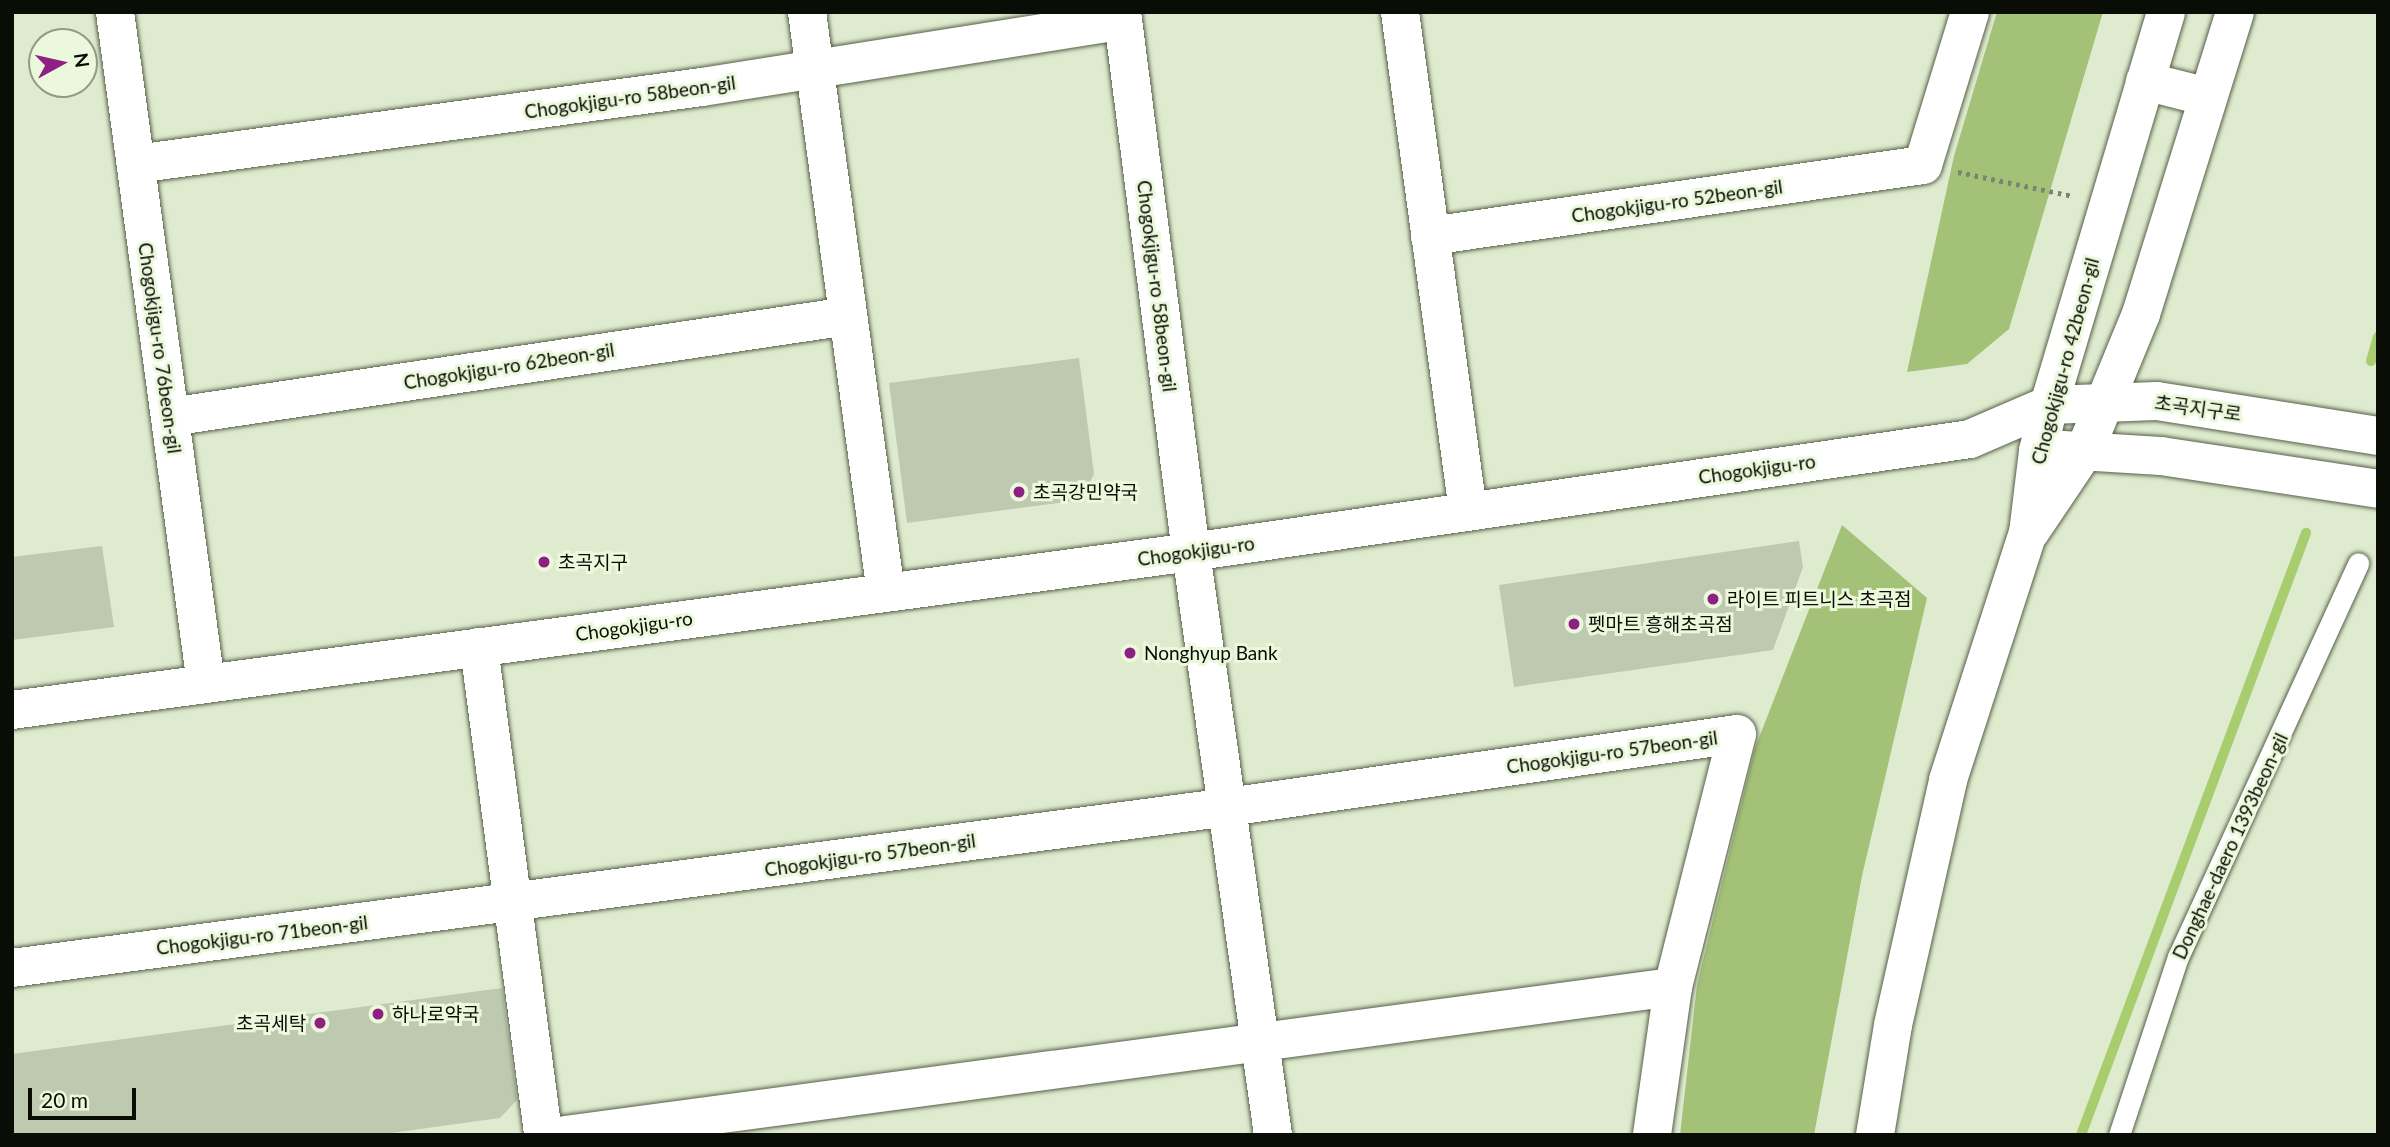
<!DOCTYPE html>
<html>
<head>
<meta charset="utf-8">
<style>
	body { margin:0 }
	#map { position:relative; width:2390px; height:1147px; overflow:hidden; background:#dfebcf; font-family:Lato,"Noto Sans KR",sans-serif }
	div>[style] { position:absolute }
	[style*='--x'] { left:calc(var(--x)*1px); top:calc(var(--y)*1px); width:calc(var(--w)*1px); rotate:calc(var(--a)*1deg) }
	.green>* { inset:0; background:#a3c177 }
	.stream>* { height:10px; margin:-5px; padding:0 5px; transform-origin:5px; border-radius:5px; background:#a8cd6e }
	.building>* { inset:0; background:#becaaf }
	.path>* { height:4.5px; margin-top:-2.25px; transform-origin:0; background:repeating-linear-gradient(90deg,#7b8371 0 3.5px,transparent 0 8.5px) }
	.roads { filter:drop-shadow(0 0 2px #566048) drop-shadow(0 0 2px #566048) }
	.service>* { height:21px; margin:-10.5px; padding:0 10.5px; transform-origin:10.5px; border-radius:10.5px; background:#fff }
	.minor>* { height:38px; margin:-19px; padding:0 19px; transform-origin:19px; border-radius:19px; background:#fff }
	.tertiary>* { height:38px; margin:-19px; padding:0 19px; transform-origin:19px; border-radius:19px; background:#fff }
	.dots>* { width:19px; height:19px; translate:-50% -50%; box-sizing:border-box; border:4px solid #ecf8dc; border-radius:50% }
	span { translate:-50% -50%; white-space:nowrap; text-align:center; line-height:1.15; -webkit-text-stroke:6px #ecf8dc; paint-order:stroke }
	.street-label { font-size:19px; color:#090d05 }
	.poi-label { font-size:19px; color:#090d05 }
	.left { translate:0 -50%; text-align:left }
	.right { translate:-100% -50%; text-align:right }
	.frame { position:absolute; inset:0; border:14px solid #090d05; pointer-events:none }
	.north { position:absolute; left:28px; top:28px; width:70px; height:70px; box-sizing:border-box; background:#ecf8dc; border:2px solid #919a86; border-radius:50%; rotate:82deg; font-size:19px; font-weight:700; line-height:28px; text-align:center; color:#090d05 }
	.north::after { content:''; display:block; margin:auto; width:24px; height:32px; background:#8f2083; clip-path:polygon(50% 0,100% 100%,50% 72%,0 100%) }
	.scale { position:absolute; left:28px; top:1088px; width:108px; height:32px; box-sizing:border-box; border:4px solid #090d05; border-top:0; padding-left:9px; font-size:21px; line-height:24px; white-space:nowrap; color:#090d05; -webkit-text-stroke:5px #ecf8dc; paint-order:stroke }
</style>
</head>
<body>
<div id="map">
	<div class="green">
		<i style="clip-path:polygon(1997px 12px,2103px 12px,2009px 329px,1967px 364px,1907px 372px,1954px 156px)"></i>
		<i style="clip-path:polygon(1842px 525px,1927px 598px,1862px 876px,1814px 1135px,1680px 1135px,1697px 985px,1755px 748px)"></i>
	</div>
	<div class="stream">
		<i style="--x:2371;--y:361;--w:25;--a:-74"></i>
		<i style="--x:2081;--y:1135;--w:643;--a:-69.51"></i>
	</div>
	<div class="building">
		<i style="clip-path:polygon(1079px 358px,1094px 474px,1081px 500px,907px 523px,889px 383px)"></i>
		<i style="clip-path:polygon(1799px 541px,1803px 567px,1773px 650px,1514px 687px,1499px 585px)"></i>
		<i style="clip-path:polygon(102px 546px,114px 627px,12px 640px,12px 557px)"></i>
		<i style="clip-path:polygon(502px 988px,517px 1100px,500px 1118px,377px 1135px,12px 1135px,12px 1054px)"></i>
	</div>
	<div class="path">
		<i style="--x:1958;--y:172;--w:117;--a:11.8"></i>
	</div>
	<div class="roads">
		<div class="service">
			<i style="--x:2119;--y:1135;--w:188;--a:-71.7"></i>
			<i style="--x:2178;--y:957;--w:433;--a:-65.4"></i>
		</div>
		<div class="minor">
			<i style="--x:115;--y:12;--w:678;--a:82.29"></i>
			<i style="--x:807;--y:12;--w:586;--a:82.26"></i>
			<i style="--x:1400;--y:12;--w:504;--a:82.24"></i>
			<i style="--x:136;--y:164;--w:571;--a:-7.75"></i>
			<i style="--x:702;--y:87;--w:426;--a:-9"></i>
			<i style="--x:1430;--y:236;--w:498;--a:-8.2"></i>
			<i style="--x:1923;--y:165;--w:160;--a:-72.9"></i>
			<i style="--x:170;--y:417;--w:685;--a:-8.47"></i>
			<i style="--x:1191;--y:552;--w:589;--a:81.99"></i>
			<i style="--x:479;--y:647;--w:492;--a:82.5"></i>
			<i style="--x:12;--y:968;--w:1227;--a:-7.54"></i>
			<i style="--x:1228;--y:807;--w:514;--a:-8.16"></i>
			<i style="--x:1737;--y:734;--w:261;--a:104.2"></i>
			<i style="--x:1673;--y:987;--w:149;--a:98.1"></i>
			<i style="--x:565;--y:1135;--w:1118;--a:-7.61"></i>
		</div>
		<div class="tertiary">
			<i style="--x:1122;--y:12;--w:544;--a:82.72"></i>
			<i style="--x:2145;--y:81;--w:65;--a:14.3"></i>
			<i style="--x:2063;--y:450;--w:98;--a:3.5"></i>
			<i style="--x:2161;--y:456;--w:219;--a:8.6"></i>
			<i style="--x:2030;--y:532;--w:99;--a:-56.1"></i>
			<i style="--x:2085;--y:450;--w:147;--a:-67.6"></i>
			<i style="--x:2141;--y:314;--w:316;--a:-72.7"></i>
			<i style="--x:12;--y:710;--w:1190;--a:-7.63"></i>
			<i style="--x:1191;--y:552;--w:787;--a:-8.25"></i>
			<i style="--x:1970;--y:439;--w:86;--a:-23.3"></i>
			<i style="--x:2049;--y:405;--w:108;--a:-2.1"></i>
			<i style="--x:2157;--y:401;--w:224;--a:9"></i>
			<i style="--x:1875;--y:1135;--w:111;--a:-80.7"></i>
			<i style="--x:1893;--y:1025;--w:251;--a:-77.3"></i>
			<i style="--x:1948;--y:780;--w:260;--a:-72.1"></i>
			<i style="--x:2028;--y:533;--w:83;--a:-83"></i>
			<i style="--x:2038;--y:451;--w:47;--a:-76.6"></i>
			<i style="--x:2049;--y:405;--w:410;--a:-73.4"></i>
		</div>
	</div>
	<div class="dots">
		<i style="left:1019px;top:492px;background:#8f2083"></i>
		<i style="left:544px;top:562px;background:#8f2083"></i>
		<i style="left:1713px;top:599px;background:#8f2083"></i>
		<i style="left:1574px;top:624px;background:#8f2083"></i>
		<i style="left:1130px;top:653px;background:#8f2083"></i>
		<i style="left:378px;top:1014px;background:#8f2083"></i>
		<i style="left:320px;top:1023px;background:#8f2083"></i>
	</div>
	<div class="street-label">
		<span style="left:630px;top:97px;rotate:-8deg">Chogokjigu-ro 58beon-gil</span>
		<span style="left:1677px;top:201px;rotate:-8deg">Chogokjigu-ro 52beon-gil</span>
		<span style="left:1157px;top:286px;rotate:83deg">Chogokjigu-ro 58beon-gil</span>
		<span style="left:160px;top:348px;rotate:82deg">Chogokjigu-ro 76beon-gil</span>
		<span style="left:2065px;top:361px;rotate:-75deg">Chogokjigu-ro 42beon-gil</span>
		<span style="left:509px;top:366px;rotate:-9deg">Chogokjigu-ro 62beon-gil</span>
		<span style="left:2198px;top:408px;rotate:8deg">초곡지구로</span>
		<span style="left:1757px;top:469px;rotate:-8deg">Chogokjigu-ro</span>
		<span style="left:1196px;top:551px;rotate:-8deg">Chogokjigu-ro</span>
		<span style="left:634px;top:626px;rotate:-8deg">Chogokjigu-ro</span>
		<span style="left:1612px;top:752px;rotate:-8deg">Chogokjigu-ro 57beon-gil</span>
		<span style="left:2230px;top:846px;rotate:-65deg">Donghae-daero 1393beon-gil</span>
		<span style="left:870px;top:855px;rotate:-8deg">Chogokjigu-ro 57beon-gil</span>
		<span style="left:262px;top:935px;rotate:-7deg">Chogokjigu-ro 71beon-gil</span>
	</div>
	<div class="poi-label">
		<span class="left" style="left:1033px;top:492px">초곡강민약국</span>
		<span class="left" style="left:558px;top:562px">초곡지구</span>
		<span class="left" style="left:1727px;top:599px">라이트 피트니스 초곡점</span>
		<span class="left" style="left:1588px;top:624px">펫마트 흥해초곡점</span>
		<span class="left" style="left:1144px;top:653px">Nonghyup Bank</span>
		<span class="left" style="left:392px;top:1014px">하나로약국</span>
		<span class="right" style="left:306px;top:1023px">초곡세탁</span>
	</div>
	<div class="frame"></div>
	<div class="north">N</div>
	<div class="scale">20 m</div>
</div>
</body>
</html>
